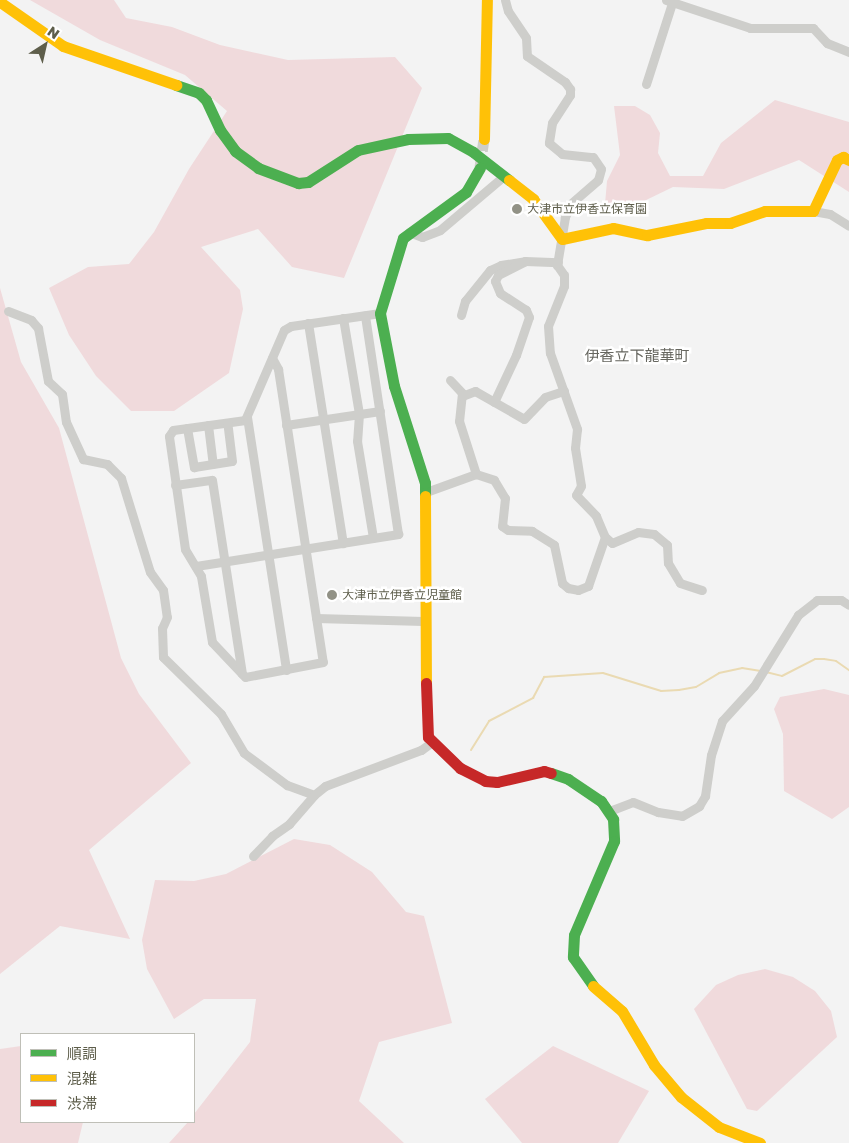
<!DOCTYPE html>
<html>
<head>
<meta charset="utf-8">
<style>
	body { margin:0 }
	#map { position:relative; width:849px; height:1143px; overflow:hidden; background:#f3f3f3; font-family:"Golos Text","Noto Sans JP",sans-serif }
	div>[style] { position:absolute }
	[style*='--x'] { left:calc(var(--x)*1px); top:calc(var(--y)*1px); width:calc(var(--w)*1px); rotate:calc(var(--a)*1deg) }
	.green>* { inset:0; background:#f0dadc }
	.stream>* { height:2px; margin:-1px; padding:0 1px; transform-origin:1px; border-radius:1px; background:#eadab2 }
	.secondary-tunnel>* { height:11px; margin-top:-5.5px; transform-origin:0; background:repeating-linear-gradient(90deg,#cecec9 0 11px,transparent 0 16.5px) }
	.street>* { height:9px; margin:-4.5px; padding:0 4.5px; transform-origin:4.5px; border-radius:4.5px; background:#cececb }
	.fast>* { height:11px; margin:-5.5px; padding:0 5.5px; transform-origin:5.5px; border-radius:5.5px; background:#4caf50 }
	.slow>* { height:11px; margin:-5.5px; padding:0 5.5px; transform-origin:5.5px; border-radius:5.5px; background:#ffc107 }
	.jam>* { height:11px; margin:-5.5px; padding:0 5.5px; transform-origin:5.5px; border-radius:5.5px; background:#c62828 }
	.dots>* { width:14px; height:14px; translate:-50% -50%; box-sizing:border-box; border:2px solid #fff; border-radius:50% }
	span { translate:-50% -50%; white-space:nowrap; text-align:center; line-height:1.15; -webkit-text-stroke:5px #fff; paint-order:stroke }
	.poi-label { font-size:12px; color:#5e5e4b }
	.left { translate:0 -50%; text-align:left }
	.quarter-label { font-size:15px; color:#66665f }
	.legend { position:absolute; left:20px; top:1033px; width:175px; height:90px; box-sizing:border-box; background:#fff; border:1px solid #bfbfb7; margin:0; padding:6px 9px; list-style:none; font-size:15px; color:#5e5e4b }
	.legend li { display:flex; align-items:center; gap:10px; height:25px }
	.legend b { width:25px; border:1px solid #bfbfb7 }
	.north { position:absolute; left:20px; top:20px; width:50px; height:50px; -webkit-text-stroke:4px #fff; paint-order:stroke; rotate:35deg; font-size:14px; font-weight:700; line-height:20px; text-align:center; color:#5e5e4b }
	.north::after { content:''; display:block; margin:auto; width:18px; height:22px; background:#5e5e4b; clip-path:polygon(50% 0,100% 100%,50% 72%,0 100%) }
</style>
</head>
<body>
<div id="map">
	<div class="green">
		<i style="clip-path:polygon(30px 0,114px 0,126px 18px,172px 27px,220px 45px,288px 60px,395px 57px,422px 88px,344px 278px,292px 267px,258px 229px,201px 247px,240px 290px,243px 309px,229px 373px,174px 411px,131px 411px,96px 376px,69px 335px,49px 288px,88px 267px,129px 264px,154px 232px,189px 169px,227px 111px,185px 75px,100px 40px)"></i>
		<i style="clip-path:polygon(775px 100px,849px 122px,849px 192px,799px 160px,724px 189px,673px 187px,640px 203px,605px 204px,607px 181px,620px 155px,614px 106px,635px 106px,650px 115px,660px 133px,658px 153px,670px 176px,703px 176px,721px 143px)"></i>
		<i style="clip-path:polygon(0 288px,21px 362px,59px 428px,121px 658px,139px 694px,191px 763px,89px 850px,130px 939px,60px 926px,0 974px)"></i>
		<i style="clip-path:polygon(824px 689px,849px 695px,849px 807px,832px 819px,784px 791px,783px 734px,774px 709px,780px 697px)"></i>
		<i style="clip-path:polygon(294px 839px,330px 845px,372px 872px,406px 912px,424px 916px,452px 1023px,379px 1042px,359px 1101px,404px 1143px,169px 1143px,188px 1122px,194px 1122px,194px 1114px,250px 1042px,256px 999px,204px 999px,174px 1019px,147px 969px,142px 940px,155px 880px,194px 881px,226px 874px)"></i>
		<i style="clip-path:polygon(765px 969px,793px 977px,815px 991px,831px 1011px,837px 1037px,757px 1111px,747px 1109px,694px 1009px,716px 985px,738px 975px)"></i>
		<i style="clip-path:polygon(21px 1046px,21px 1122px,83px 1122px,78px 1143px,0 1143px,0 1049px)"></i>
		<i style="clip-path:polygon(553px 1046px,649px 1091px,618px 1143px,522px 1143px,485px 1099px)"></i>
	</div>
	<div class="stream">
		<i style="--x:766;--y:672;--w:16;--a:14"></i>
		<i style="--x:782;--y:676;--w:37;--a:-27"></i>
		<i style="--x:815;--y:659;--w:9;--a:0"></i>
		<i style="--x:824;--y:659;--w:12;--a:9"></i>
		<i style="--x:836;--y:661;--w:16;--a:35"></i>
		<i style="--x:471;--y:750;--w:34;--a:-58"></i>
		<i style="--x:489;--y:721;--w:50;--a:-27.6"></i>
		<i style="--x:533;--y:698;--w:24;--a:-62"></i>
		<i style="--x:544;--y:677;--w:59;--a:-3.9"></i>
		<i style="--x:603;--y:673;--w:61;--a:17.2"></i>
		<i style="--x:661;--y:691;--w:18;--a:-3"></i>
		<i style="--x:679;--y:690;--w:17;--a:-10"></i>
		<i style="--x:696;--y:687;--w:27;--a:-31"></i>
		<i style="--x:719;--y:673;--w:24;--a:-12"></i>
		<i style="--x:742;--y:668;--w:19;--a:9"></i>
	</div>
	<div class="secondary-tunnel">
		<i style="--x:480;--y:167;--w:28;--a:-82"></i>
	</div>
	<div class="street">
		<i style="--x:505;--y:0;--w:11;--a:75"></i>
		<i style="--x:508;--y:11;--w:32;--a:56"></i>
		<i style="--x:526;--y:38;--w:18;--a:87"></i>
		<i style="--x:527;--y:56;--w:46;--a:34.4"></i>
		<i style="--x:565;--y:82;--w:9;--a:54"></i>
		<i style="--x:570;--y:89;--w:6;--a:90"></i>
		<i style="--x:570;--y:95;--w:33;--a:123"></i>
		<i style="--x:552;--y:123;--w:20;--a:99"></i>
		<i style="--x:549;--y:143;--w:17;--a:40"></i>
		<i style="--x:562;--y:154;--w:31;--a:6"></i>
		<i style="--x:593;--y:157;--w:14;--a:56"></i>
		<i style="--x:601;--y:169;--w:11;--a:105"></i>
		<i style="--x:598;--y:180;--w:35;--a:139"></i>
		<i style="--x:572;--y:203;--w:16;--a:117"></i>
		<i style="--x:565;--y:217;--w:49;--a:99.5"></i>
		<i style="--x:557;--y:265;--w:12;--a:55"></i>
		<i style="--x:564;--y:275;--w:11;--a:90"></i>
		<i style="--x:564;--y:286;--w:43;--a:111.8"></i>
		<i style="--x:548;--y:326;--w:27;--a:86"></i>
		<i style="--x:550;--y:353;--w:81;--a:70.4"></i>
		<i style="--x:577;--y:429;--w:19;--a:96"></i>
		<i style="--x:575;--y:448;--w:38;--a:81"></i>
		<i style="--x:581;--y:486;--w:10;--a:119"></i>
		<i style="--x:576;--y:495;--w:29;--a:46"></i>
		<i style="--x:596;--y:516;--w:23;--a:67"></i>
		<i style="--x:605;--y:537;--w:9;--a:41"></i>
		<i style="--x:612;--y:543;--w:28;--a:-23"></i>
		<i style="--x:638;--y:532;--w:16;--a:7"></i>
		<i style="--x:654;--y:534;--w:17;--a:40"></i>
		<i style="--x:667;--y:545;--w:18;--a:87"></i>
		<i style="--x:668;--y:563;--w:23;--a:59"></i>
		<i style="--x:680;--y:583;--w:23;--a:18"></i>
		<i style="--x:666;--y:0;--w:89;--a:18.4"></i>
		<i style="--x:750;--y:28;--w:63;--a:0"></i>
		<i style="--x:813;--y:28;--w:21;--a:47"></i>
		<i style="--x:827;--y:43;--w:24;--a:22"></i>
		<i style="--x:646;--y:84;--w:88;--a:-72.2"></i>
		<i style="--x:813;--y:211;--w:17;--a:10"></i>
		<i style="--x:830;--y:214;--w:22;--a:32"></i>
		<i style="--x:409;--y:232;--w:14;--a:21"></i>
		<i style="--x:422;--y:237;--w:19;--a:-21"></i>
		<i style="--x:440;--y:230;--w:84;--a:-40.2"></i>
		<i style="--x:8;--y:311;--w:25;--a:21"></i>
		<i style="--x:31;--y:320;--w:11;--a:49"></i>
		<i style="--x:38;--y:328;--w:54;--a:79.3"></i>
		<i style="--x:48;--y:381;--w:19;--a:43"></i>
		<i style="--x:62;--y:394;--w:28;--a:82"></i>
		<i style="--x:66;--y:422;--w:41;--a:65.3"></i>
		<i style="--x:83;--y:459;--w:25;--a:12"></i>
		<i style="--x:107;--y:464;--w:20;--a:45"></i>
		<i style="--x:121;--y:478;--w:98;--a:72.9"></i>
		<i style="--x:150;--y:572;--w:22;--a:54"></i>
		<i style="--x:163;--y:590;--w:27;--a:82"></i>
		<i style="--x:167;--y:617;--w:12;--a:114"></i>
		<i style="--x:162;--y:628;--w:29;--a:88"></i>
		<i style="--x:163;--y:657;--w:81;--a:44.5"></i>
		<i style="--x:221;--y:714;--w:45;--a:59.5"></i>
		<i style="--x:244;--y:753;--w:54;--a:36.7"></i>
		<i style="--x:287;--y:785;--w:29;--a:20"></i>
		<i style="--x:314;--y:795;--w:14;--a:-39"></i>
		<i style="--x:325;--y:786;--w:103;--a:-20.6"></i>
		<i style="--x:421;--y:750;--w:14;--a:-36"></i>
		<i style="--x:461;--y:315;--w:15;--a:-74"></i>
		<i style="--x:465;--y:301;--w:40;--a:-51"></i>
		<i style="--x:490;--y:270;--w:12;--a:-24"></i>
		<i style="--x:501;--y:265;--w:24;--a:-9"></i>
		<i style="--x:525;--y:261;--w:33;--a:2"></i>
		<i style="--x:343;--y:318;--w:97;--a:80.5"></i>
		<i style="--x:359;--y:414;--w:27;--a:94"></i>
		<i style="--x:357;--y:441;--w:98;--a:80.6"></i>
		<i style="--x:308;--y:323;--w:223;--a:81"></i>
		<i style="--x:272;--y:358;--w:13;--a:61"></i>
		<i style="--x:278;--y:369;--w:296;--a:81.3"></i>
		<i style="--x:323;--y:662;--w:79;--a:169.1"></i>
		<i style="--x:245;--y:677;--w:48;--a:-133.3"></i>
		<i style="--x:212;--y:642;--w:67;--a:-99.5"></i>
		<i style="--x:201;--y:576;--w:31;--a:-121"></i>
		<i style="--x:185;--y:549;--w:114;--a:-98.1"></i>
		<i style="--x:169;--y:436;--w:7;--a:-56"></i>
		<i style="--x:173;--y:430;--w:73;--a:-7.9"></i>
		<i style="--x:245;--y:420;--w:98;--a:-66.6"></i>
		<i style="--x:284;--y:330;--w:8;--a:-30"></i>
		<i style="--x:291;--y:326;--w:90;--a:-8.3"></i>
		<i style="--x:450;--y:380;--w:18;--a:47"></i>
		<i style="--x:462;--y:393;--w:28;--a:96"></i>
		<i style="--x:459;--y:421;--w:56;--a:72.2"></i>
		<i style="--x:462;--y:396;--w:14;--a:-21"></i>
		<i style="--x:475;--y:391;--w:56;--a:29.7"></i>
		<i style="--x:524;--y:419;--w:30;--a:-46"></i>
		<i style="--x:545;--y:397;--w:20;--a:-18"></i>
		<i style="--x:494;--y:402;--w:52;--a:-64.9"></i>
		<i style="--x:516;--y:355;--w:40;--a:-71.1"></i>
		<i style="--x:529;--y:317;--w:8;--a:-113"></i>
		<i style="--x:526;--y:310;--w:31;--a:-147"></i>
		<i style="--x:500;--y:293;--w:13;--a:-113"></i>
		<i style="--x:495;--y:281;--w:7;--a:-63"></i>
		<i style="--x:498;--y:275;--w:30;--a:-27"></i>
		<i style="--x:247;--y:417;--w:256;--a:81.2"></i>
		<i style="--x:208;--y:425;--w:39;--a:83"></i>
		<i style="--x:286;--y:425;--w:95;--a:-8.5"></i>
		<i style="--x:187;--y:428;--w:40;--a:80"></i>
		<i style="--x:194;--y:467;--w:38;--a:-9"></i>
		<i style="--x:232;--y:461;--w:38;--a:-97"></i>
		<i style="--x:175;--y:485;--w:37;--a:-8"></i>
		<i style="--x:212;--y:480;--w:196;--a:81.2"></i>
		<i style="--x:426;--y:492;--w:53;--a:-19.8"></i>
		<i style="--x:476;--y:474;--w:19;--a:18"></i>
		<i style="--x:494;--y:480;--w:21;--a:59"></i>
		<i style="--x:505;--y:498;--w:28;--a:96"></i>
		<i style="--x:502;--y:526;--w:7;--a:34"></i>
		<i style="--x:508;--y:530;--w:24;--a:2"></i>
		<i style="--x:532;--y:531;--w:26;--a:32"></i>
		<i style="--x:554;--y:545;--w:39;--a:78"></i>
		<i style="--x:562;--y:583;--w:8;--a:40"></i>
		<i style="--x:568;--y:588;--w:10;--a:11"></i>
		<i style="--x:578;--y:590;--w:11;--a:-22"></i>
		<i style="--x:588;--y:586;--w:52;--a:-70.9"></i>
		<i style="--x:196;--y:566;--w:205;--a:-9"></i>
		<i style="--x:398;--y:534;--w:221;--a:-98.6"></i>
		<i style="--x:316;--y:618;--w:107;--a:1.6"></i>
		<i style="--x:612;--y:810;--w:22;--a:-21"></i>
		<i style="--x:633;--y:802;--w:27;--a:22"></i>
		<i style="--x:658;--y:812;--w:24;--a:9"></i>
		<i style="--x:682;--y:816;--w:20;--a:-30"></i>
		<i style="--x:699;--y:806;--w:12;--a:-59"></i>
		<i style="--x:705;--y:796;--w:41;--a:-81.7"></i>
		<i style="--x:711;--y:755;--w:36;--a:-72"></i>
		<i style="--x:722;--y:721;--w:47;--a:-47.6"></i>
		<i style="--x:754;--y:686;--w:84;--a:-58.2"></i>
		<i style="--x:798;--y:615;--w:24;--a:-38"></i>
		<i style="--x:817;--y:600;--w:24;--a:0"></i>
		<i style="--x:841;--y:600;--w:9;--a:32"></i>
		<i style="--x:253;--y:856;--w:28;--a:-46"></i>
		<i style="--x:272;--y:836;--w:21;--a:-35"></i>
		<i style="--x:289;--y:824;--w:38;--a:-49"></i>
	</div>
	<div class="fast">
		<i style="--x:176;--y:85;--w:24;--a:19"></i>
		<i style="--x:199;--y:93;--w:10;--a:45"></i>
		<i style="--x:206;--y:100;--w:33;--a:65"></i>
		<i style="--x:220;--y:130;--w:26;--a:54"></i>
		<i style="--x:235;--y:151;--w:29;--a:36"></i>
		<i style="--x:258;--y:168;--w:43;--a:20.6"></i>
		<i style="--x:298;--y:183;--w:10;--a:-6"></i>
		<i style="--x:308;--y:182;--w:59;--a:-32.6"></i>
		<i style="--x:358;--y:150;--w:51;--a:-12.4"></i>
		<i style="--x:408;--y:139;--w:40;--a:-1.4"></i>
		<i style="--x:448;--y:138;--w:29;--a:29"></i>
		<i style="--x:473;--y:152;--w:46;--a:37.9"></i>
		<i style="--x:425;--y:496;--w:13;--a:-90"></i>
		<i style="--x:425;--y:483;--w:102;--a:-107.7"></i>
		<i style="--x:394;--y:386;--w:74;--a:-100.9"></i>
		<i style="--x:380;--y:313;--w:78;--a:-73"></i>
		<i style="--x:403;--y:238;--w:78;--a:-36.1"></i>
		<i style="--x:466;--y:192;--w:28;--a:-60"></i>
		<i style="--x:551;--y:773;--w:18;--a:19"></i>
		<i style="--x:568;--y:779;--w:40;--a:34"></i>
		<i style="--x:601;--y:801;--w:22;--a:56"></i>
		<i style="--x:613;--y:819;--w:22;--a:87"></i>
		<i style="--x:614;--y:841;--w:102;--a:113.1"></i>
		<i style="--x:574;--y:935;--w:22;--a:93"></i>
		<i style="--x:573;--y:957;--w:35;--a:55"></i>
	</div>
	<div class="slow">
		<i style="--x:0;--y:2;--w:77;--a:34.9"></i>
		<i style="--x:63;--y:46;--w:120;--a:19"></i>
		<i style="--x:484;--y:139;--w:139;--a:-88.8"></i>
		<i style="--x:509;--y:180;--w:31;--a:38"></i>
		<i style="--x:533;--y:199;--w:49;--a:54.1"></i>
		<i style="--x:562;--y:239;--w:52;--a:-12.2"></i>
		<i style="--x:613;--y:228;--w:35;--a:12"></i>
		<i style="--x:647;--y:235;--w:60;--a:-11.5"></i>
		<i style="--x:706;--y:223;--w:24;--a:0"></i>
		<i style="--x:730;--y:223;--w:37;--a:-19"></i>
		<i style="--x:765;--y:211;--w:48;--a:0"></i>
		<i style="--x:813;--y:211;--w:56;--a:-64.8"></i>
		<i style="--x:837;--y:160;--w:7;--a:-27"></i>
		<i style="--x:843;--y:157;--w:7;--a:27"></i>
		<i style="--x:425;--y:496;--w:187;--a:89.7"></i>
		<i style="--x:593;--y:986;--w:38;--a:41"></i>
		<i style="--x:622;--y:1011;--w:63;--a:59.3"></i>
		<i style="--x:654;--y:1065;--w:42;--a:49.8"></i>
		<i style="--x:681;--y:1097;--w:48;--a:38.3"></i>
		<i style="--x:719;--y:1127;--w:44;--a:21.3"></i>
	</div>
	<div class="jam">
		<i style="--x:426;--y:683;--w:54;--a:87.9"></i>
		<i style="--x:428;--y:737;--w:45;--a:44.1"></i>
		<i style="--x:460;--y:768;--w:28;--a:27"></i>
		<i style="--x:485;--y:781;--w:12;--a:5"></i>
		<i style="--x:497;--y:782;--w:48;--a:-13.2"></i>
		<i style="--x:544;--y:771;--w:7;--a:16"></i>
	</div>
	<div class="dots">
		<i style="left:517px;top:209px;background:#929286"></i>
		<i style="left:332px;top:595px;background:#929286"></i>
	</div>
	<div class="poi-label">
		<span class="left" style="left:527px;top:209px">大津市立伊香立保育園</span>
		<span class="left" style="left:342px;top:595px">大津市立伊香立児童館</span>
	</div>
	<div class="quarter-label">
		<span style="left:637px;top:356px">伊香立下龍華町</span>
	</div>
	<ul class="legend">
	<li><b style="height:6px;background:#4caf50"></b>順調</li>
	<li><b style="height:6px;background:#ffc107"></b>混雑</li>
	<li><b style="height:6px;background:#c62828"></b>渋滞</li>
	</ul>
	<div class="north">N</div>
</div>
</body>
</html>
